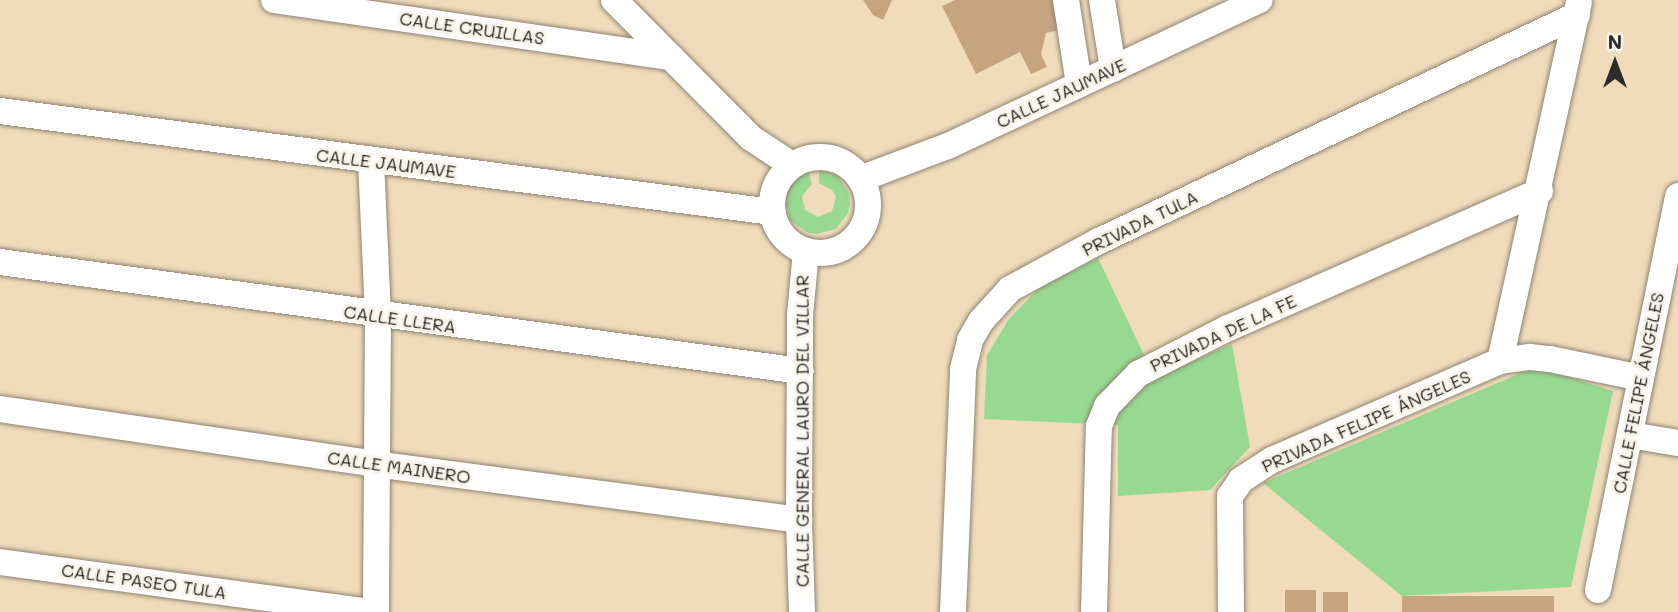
<!DOCTYPE html>
<html>
<head>
<meta charset="utf-8">
<style>
	body { margin:0 }
	#map { position:relative; width:1678px; height:612px; overflow:hidden; background:#f0dbba; font-family:Mali,sans-serif }
	div>[style] { position:absolute }
	[style*='--x'] { left:calc(var(--x)*1px); top:calc(var(--y)*1px); width:calc(var(--w)*1px); rotate:calc(var(--a)*1deg) }
	.green>* { inset:0; background:#97d990 }
	.building>* { inset:0; background:#c7a480 }
	.roads { filter:drop-shadow(0 0 2px #8e8372) drop-shadow(0 0 2px #8e8372) }
	.street>* { height:26px; margin:-13px; padding:0 13px; transform-origin:13px; border-radius:13px; background:#fff }
	.street>.ring { margin:-13px; padding:0; box-sizing:content-box; background:none; border:26px solid #fff; border-radius:50% }
	span { translate:-50% -50%; white-space:nowrap; text-align:center; line-height:1.15; -webkit-text-stroke:6px #f7f3e8; paint-order:stroke }
	.street-label { font-size:18px; color:#2b2b2b }
	.north { position:absolute; left:1580px; top:28px; width:70px; height:70px; -webkit-text-stroke:5px #f7f3e8; paint-order:stroke; rotate:0deg; font-size:19px; font-weight:700; line-height:28px; text-align:center; color:#2b2b2b }
	.north::after { content:''; display:block; margin:auto; width:24px; height:32px; background:#2b2b2b; clip-path:polygon(50% 0,100% 100%,50% 72%,0 100%) }
</style>
</head>
<body>
<div id="map">
	<div class="green">
		<i style="clip-path:polygon(819px 169px,838px 176px,849px 193px,850px 203px,848px 213px,836px 229px,816px 234px,806px 232px,790px 220px,785px 200px,792px 181px,808px 170px,812px 184px,802px 196px,805px 210px,818px 217px,832px 211px,836px 197px,832px 190px,819px 183px)"></i>
		<i style="clip-path:polygon(1098px 258px,1155px 378px,1232px 344px,1250px 447px,1210px 490px,1118px 496px,1118px 425px,984px 419px,987px 355px,1009px 319px,1039px 288px)"></i>
		<i style="clip-path:polygon(1530px 369px,1552px 372px,1613px 391px,1571px 587px,1402px 596px,1263px 483px)"></i>
	</div>
	<div class="building">
		<i style="clip-path:polygon(863px 0,892px 0,883px 20px,873px 15px)"></i>
		<i style="clip-path:polygon(955px 0,1054px 0,1060px 30px,1046px 33px,1041px 54px,1047px 67px,1031px 74px,1020px 52px,976px 74px,942px 6px)"></i>
		<i style="clip-path:polygon(1285px 590px,1316px 590px,1316px 612px,1285px 612px)"></i>
		<i style="clip-path:polygon(1323px 592px,1348px 592px,1348px 612px,1323px 612px)"></i>
		<i style="clip-path:polygon(1402px 596px,1554px 596px,1554px 612px,1402px 612px)"></i>
	</div>
	<div class="roads">
		<div class="street">
			<i style="--x:274;--y:0;--w:401;--a:8.2"></i>
			<i style="--x:614;--y:0;--w:194;--a:45.2"></i>
			<i style="--x:751;--y:138;--w:49;--a:33.4"></i>
			<i style="--x:1066;--y:0;--w:85;--a:81.2"></i>
			<i style="--x:1102;--y:0;--w:70;--a:80.9"></i>
			<i style="--x:0;--y:111;--w:779;--a:7.45"></i>
			<i class="ring" style="left:772px;top:157px;width:70px;height:70px"></i>
			<i style="--x:371;--y:161;--w:155;--a:87.4"></i>
			<i style="--x:378;--y:316;--w:296;--a:90.4"></i>
			<i style="--x:860;--y:179;--w:94;--a:-20.6"></i>
			<i style="--x:948;--y:146;--w:344;--a:-25.1"></i>
			<i style="--x:0;--y:262;--w:808;--a:7.75"></i>
			<i style="--x:1500;--y:361;--w:367;--a:-77.6"></i>
			<i style="--x:0;--y:409;--w:379;--a:8.3"></i>
			<i style="--x:375;--y:464;--w:428;--a:7.5"></i>
			<i style="--x:1630;--y:435;--w:49;--a:9.5"></i>
			<i style="--x:0;--y:562;--w:375;--a:7.7"></i>
			<i style="--x:1598;--y:590;--w:402;--a:-78.5"></i>
			<i style="--x:802;--y:612;--w:92;--a:-91.9"></i>
			<i style="--x:799;--y:520;--w:205;--a:-89.7"></i>
			<i style="--x:800;--y:315;--w:64;--a:-84.6"></i>
			<i style="--x:953;--y:612;--w:243;--a:-87.6"></i>
			<i style="--x:963;--y:369;--w:30;--a:-76"></i>
			<i style="--x:970;--y:340;--w:22;--a:-60"></i>
			<i style="--x:981;--y:321;--w:43;--a:-47.8"></i>
			<i style="--x:1010;--y:289;--w:99;--a:-28.4"></i>
			<i style="--x:1097;--y:242;--w:531;--a:-25.31"></i>
			<i style="--x:1094;--y:612;--w:186;--a:-88.5"></i>
			<i style="--x:1099;--y:426;--w:22;--a:-68"></i>
			<i style="--x:1107;--y:406;--w:45;--a:-45.9"></i>
			<i style="--x:1138;--y:374;--w:99;--a:-27.1"></i>
			<i style="--x:1226;--y:329;--w:343;--a:-23.7"></i>
			<i style="--x:1231;--y:612;--w:116;--a:-90.5"></i>
			<i style="--x:1230;--y:496;--w:19;--a:-55"></i>
			<i style="--x:1241;--y:480;--w:37;--a:-33"></i>
			<i style="--x:1272;--y:460;--w:249;--a:-23.5"></i>
			<i style="--x:1500;--y:361;--w:30;--a:-8"></i>
			<i style="--x:1530;--y:357;--w:20;--a:6"></i>
			<i style="--x:1550;--y:359;--w:93;--a:11.8"></i>
		</div>
	</div>
	<div class="street-label">
		<span style="left:472px;top:28px;rotate:8deg">CALLE CRUILLAS</span>
		<span style="left:1061px;top:93px;rotate:-25deg">CALLE JAUMAVE</span>
		<span style="left:386px;top:163px;rotate:7deg">CALLE JAUMAVE</span>
		<span style="left:1140px;top:223px;rotate:-26deg">PRIVADA TULA</span>
		<span style="left:400px;top:319px;rotate:8deg">CALLE LLERA</span>
		<span style="left:1223px;top:333px;rotate:-25deg">PRIVADA DE LA FE</span>
		<span style="left:1638px;top:393px;rotate:-79deg">CALLE FELIPE ÁNGELES</span>
		<span style="left:1366px;top:421px;rotate:-24deg">PRIVADA FELIPE ÁNGELES</span>
		<span style="left:802px;top:431px;rotate:-90deg">CALLE GENERAL LAURO DEL VILLAR</span>
		<span style="left:399px;top:467px;rotate:8deg">CALLE MAINERO</span>
		<span style="left:144px;top:581px;rotate:8deg">CALLE PASEO TULA</span>
	</div>
	<div class="north">N</div>
</div>
</body>
</html>
